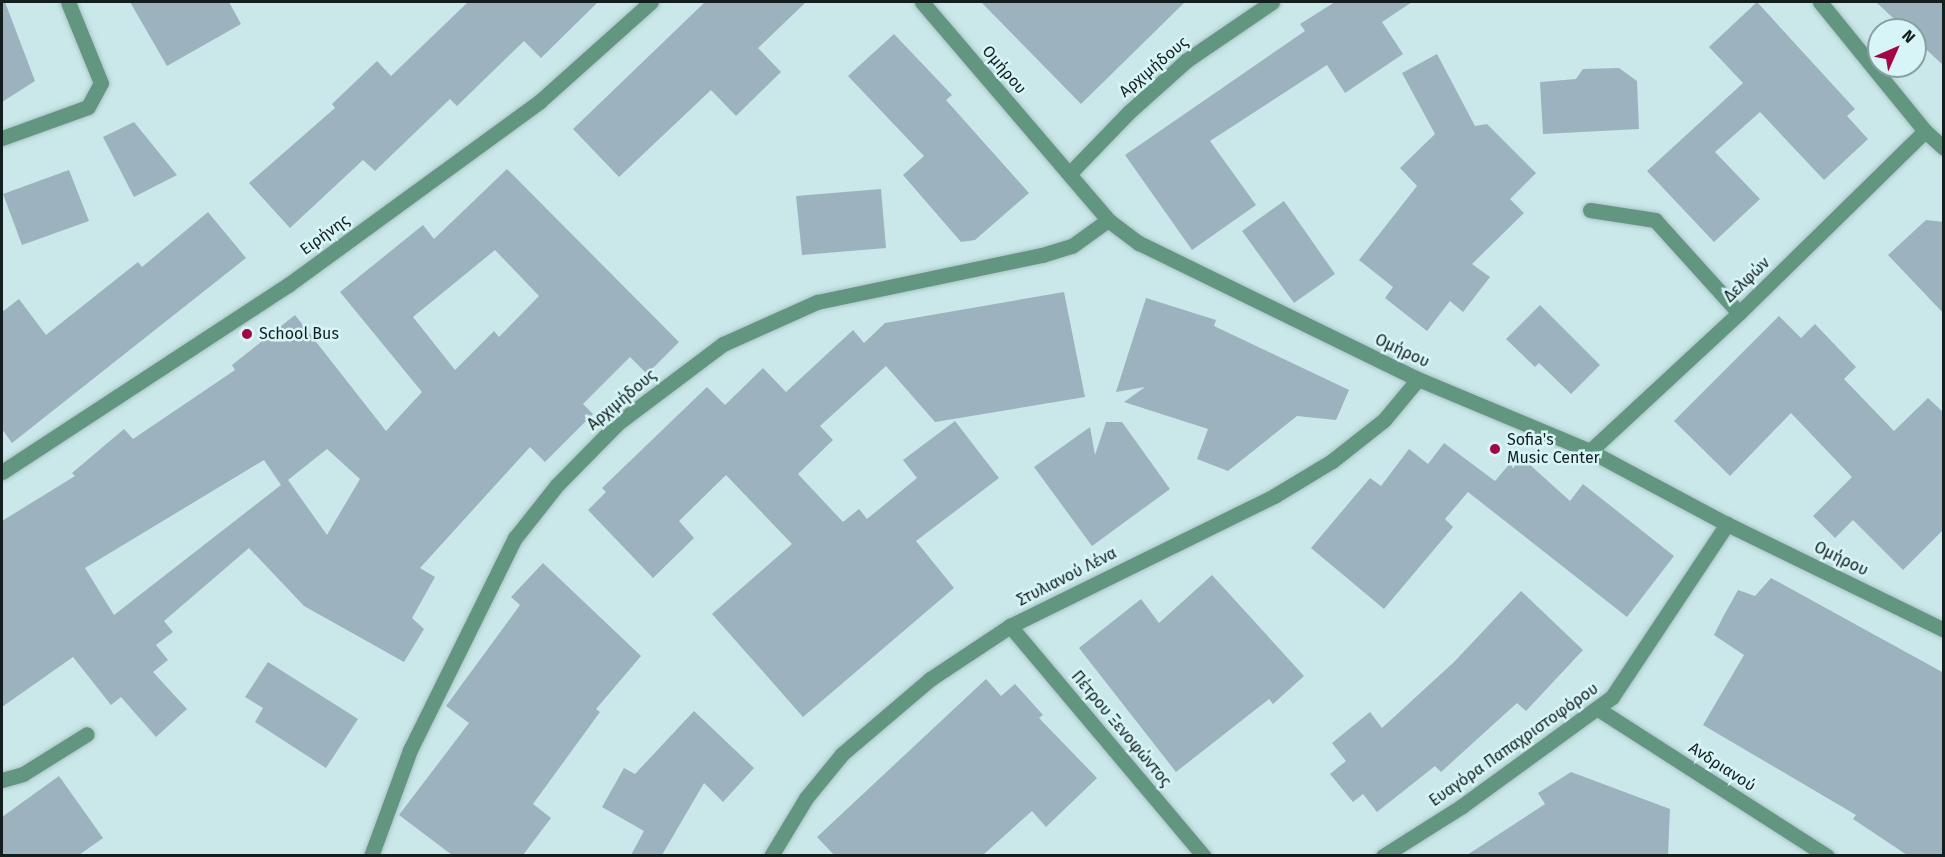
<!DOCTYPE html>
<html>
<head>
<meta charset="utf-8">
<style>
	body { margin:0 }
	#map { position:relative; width:1945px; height:857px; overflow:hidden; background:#cae8e9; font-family:"Fira Sans",sans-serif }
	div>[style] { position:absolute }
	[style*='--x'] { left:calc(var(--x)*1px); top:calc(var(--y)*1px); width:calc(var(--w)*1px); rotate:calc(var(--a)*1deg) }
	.building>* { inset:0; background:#9cb2bf }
	.roads { filter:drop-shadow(0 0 2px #a9c4c5) drop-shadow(0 0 2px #a9c4c5) }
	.service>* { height:15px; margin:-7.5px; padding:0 7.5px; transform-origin:7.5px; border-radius:7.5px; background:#629681 }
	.minor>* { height:15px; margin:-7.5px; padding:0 7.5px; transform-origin:7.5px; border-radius:7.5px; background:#629681 }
	.tertiary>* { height:15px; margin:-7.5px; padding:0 7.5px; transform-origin:7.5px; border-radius:7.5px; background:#629681 }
	.dots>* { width:16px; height:16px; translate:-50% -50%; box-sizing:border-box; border:3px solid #d7f5f6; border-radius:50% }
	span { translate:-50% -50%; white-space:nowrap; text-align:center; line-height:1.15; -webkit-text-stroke:5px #d7f5f6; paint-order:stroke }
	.street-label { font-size:16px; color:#131e1f }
	.poi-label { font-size:16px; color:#131e1f }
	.left { translate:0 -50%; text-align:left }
	.frame { position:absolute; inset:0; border:3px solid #131e1f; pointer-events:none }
	.north { position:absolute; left:1867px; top:18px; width:60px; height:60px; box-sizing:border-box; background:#d7f5f6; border:2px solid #899fa0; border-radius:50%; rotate:45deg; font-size:16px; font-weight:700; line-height:24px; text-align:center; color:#131e1f }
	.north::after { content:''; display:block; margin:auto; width:21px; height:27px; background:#a20744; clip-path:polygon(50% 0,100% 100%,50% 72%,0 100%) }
</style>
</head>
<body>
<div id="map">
	<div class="building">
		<i style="clip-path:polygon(2px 2px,5px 2px,35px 81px,2px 102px)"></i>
		<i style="clip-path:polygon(130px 2px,229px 2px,241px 24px,167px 66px)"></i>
		<i style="clip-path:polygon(468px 2px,598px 2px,541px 58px,524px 41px,457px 106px,450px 99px,375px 171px,363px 160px,290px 228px,249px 183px,335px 108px,332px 104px,377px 61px,391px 76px)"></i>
		<i style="clip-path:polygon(705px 2px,806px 2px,758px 48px,781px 72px,736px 116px,711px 90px,619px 177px,573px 129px)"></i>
		<i style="clip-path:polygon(981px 2px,1185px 2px,1081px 104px)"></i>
		<i style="clip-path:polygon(1335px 2px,1412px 2px,1382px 22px,1403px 54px,1345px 93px,1327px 65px,1210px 141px,1256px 205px,1192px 250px,1125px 155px,1305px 31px,1300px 24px)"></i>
		<i style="clip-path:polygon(1757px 2px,1855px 109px,1847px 116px,1868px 139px,1824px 180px,1760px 112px,1715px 152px,1760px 199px,1714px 242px,1647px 171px,1743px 83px,1709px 47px)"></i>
		<i style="clip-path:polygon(1876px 2px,1944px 2px,1944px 66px,1915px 39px,1915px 30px,1906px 30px)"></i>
		<i style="clip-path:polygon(894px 34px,952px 95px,946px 100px,1029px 193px,975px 240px,961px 242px,903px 175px,924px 156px,848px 76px)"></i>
		<i style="clip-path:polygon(1437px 54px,1475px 126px,1487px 124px,1536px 173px,1510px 199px,1524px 213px,1472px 264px,1490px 277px,1463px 312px,1450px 301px,1427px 331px,1385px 298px,1393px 287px,1359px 260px,1417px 186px,1400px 168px,1435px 134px,1402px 73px)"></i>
		<i style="clip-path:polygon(1619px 68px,1637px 81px,1639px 129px,1543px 134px,1540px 82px,1576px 79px,1583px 69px)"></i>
		<i style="clip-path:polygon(134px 122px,177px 175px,134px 197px,103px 137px)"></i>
		<i style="clip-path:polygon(evenodd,507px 169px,679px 342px,647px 374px,630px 357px,583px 404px,593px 414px,545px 462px,530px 447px,420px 568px,435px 577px,412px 618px,424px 629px,404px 662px,304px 606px,249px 548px,164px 621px,173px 632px,156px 645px,168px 660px,153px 672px,187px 709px,156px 737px,121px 697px,111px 705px,73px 657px,2px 707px,2px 521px,75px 476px,72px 473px,124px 429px,133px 439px,235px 370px,232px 365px,295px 315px,386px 431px,422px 392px,340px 292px,423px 225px,434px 239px,507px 169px,495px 250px,539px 296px,499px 337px,494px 331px,455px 370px,413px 317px,495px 250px,507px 169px,327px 449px,360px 479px,327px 535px,288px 480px,327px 449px,507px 169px,264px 460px,281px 485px,114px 615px,85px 568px,264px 460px)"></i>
		<i style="clip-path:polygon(69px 170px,89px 221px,22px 245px,3px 194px)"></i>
		<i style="clip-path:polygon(881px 189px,886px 248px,802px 255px,796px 196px)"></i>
		<i style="clip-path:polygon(1284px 201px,1335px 274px,1294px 303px,1242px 231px)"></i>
		<i style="clip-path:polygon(208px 212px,246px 258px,12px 443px,2px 429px,2px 312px,19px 299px,46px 335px,138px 262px,142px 267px)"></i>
		<i style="clip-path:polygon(1926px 220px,1944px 222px,1944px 314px,1888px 255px)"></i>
		<i style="clip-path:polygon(1064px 292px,1085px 397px,935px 422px,886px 366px,820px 426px,833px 440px,798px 474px,843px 522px,859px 509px,867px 519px,917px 478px,903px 460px,955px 421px,999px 478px,916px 541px,954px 588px,803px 717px,712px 614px,792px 544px,726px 475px,679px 521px,694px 538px,653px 578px,588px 510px,606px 492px,602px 488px,707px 387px,725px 405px,763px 368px,786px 392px,853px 330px,864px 343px,885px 323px)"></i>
		<i style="clip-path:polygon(1146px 298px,1216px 320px,1214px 326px,1349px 390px,1336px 420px,1297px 416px,1228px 471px,1197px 459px,1208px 429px,1124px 402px,1145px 387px,1116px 392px)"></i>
		<i style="clip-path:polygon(1540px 305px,1600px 365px,1571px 394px,1539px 363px,1535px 367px,1506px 339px)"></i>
		<i style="clip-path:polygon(1779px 316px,1801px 338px,1815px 324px,1856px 367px,1844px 379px,1894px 431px,1928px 398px,1944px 413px,1944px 529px,1903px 570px,1853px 520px,1835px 538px,1813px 516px,1852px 477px,1791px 413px,1730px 476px,1674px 421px)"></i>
		<i style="clip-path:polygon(1106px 422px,1122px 422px,1170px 489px,1092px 546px,1034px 467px,1090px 427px,1095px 455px)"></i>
		<i style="clip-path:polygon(1444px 443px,1495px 481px,1518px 454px,1570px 501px,1583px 484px,1674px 556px,1627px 617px,1468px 492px,1445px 519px,1453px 527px,1384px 609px,1311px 548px,1370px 478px,1381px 486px,1409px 449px,1428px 464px)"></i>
		<i style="clip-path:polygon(543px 563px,641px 656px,596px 709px,600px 712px,533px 804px,551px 818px,523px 855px,452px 855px,399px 815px,469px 723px,446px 706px,520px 605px,511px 597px)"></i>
		<i style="clip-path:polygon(1212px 575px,1304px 676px,1273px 704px,1269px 699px,1176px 772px,1079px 648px,1141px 599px,1159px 623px)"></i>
		<i style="clip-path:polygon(1771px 578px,1944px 673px,1944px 855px,1907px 855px,1853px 819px,1856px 815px,1703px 725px,1744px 655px,1714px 635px,1723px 617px,1738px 590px,1755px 596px)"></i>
		<i style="clip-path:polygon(1521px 591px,1583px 650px,1526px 711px,1517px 703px,1441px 772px,1435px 766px,1377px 812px,1363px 794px,1353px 802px,1330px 774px,1346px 761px,1332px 743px,1370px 712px,1382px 728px,1454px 662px)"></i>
		<i style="clip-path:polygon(268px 662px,358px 719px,326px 768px,255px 722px,263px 708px,245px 697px)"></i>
		<i style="clip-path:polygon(986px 679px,1001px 696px,1015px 684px,1043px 715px,1039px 718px,1097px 778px,1046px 827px,1032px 811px,983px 855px,834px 855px,817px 837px)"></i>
		<i style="clip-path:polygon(694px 711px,754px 768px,723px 802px,704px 783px,662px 855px,631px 855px,644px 831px,602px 807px,624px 768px,635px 774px)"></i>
		<i style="clip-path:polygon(1571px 772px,1670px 809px,1668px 855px,1467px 855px,1545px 804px,1538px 793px)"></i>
		<i style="clip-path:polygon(59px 776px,103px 838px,79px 855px,2px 855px,2px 817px)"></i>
	</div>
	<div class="roads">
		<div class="service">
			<i style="--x:1590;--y:210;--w:66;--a:8.7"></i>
			<i style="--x:1655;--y:220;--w:125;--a:47.9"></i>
		</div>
		<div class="minor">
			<i style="--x:922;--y:2;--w:287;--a:49.5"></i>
			<i style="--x:1108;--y:220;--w:39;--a:37"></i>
			<i style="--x:1139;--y:243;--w:310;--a:26"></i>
			<i style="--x:1418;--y:379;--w:186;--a:22.7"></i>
			<i style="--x:1590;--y:451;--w:155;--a:28.1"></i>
			<i style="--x:1727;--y:524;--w:242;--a:26"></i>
			<i style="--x:2;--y:138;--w:91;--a:-19.8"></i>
			<i style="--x:88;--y:107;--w:27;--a:-62"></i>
			<i style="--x:101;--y:83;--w:87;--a:-112.2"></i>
			<i style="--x:1070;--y:173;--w:85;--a:-46"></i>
			<i style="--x:1129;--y:112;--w:78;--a:-41.9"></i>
			<i style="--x:1187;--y:60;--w:103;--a:-34.3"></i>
			<i style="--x:1590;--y:451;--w:203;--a:-42.8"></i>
			<i style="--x:1739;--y:313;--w:260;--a:-44.4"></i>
			<i style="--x:2;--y:472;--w:342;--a:-33.2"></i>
			<i style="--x:288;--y:285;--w:311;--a:-36.1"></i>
			<i style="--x:539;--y:102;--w:150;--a:-41.8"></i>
			<i style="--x:1010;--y:626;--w:301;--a:49.9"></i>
			<i style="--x:1598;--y:709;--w:272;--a:32.7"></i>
			<i style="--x:2;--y:780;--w:22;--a:-16"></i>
			<i style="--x:23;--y:774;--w:75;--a:-32"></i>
			<i style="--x:371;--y:856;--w:113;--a:-69.8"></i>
			<i style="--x:410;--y:750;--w:237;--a:-63.7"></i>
			<i style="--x:515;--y:538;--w:68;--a:-51.6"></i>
			<i style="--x:557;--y:485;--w:87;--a:-45.5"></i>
			<i style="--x:618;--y:423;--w:131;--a:-37"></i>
			<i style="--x:723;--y:344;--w:103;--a:-24.1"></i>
			<i style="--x:817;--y:302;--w:230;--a:-11.8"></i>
			<i style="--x:1042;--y:255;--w:31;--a:-17"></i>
			<i style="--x:1072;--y:246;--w:44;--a:-35.8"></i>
			<i style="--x:771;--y:856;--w:68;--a:-58.9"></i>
			<i style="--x:806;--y:798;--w:57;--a:-50.7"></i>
			<i style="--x:842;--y:754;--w:116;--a:-40.4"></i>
			<i style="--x:930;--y:679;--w:96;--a:-33.5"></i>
			<i style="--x:1010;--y:626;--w:294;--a:-26.2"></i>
			<i style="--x:1274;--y:496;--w:68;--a:-31.1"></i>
			<i style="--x:1332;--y:461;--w:66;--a:-38.3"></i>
			<i style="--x:1384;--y:420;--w:53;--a:-50.3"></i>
			<i style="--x:1383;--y:856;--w:93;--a:-32.3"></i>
			<i style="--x:1462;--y:806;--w:185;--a:-36"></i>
			<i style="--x:1612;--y:697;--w:208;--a:-56.4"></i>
		</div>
		<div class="tertiary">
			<i style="--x:1820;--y:2;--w:166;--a:50.9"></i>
			<i style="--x:1925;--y:131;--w:25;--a:42"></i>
		</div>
	</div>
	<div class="dots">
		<i style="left:247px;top:334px;background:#a20744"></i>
		<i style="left:1495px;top:449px;background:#a20744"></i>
	</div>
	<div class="street-label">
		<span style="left:1154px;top:67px;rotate:-40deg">Αρχιμήδους</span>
		<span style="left:1004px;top:70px;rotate:49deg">Ομήρου</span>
		<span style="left:325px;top:235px;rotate:-36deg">Ειρήνης</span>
		<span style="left:1747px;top:280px;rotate:-44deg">Δελφών</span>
		<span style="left:1402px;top:351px;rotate:25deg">Ομήρου</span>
		<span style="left:622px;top:400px;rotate:-40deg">Αρχιμήδους</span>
		<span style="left:1841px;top:559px;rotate:26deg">Ομήρου</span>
		<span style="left:1067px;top:577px;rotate:-27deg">Στυλιανού Λένα</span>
		<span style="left:1121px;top:729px;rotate:50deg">Πέτρου Ξενοφώντος</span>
		<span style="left:1514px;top:745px;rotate:-35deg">Ευαγόρα Παπαχριστοφόρου</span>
		<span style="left:1722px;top:767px;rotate:33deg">Ανδριανού</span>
	</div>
	<div class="poi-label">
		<span class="left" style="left:259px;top:334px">School Bus</span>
		<span class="left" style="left:1507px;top:449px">Sofia's<br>Music Center</span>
	</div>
	<div class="frame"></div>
	<div class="north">N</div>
</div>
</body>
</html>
